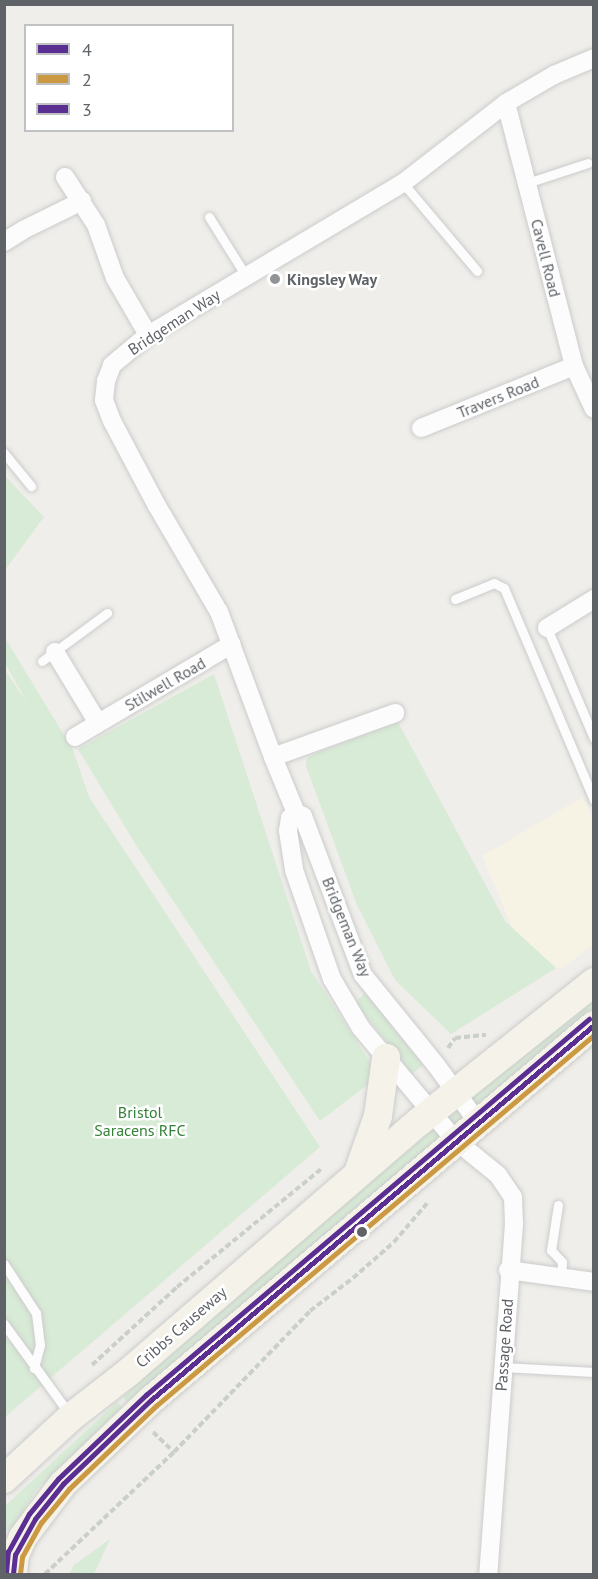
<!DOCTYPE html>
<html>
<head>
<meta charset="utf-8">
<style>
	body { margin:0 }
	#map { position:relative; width:598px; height:1579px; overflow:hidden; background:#efeeea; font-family:"PT Sans",sans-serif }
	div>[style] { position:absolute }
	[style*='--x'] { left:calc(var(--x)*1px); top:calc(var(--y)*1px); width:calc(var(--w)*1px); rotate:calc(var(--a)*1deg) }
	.commercial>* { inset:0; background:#f7f3e4 }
	.green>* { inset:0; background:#d8ebd6 }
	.path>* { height:4px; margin-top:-2px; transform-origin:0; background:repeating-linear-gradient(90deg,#cacfcc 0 6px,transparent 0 9px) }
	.roads { filter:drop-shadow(0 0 2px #cbcccc) drop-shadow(0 0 2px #cbcccc) }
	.service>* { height:9px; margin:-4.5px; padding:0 4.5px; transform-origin:4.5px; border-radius:4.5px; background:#fdfcfc }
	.minor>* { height:18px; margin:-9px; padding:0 9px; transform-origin:9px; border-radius:9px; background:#fdfcfc }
	.primary>* { height:28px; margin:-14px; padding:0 14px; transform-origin:14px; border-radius:14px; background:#f4f2e9 }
	.bus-1>* { height:4.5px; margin:-2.25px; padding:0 2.25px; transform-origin:2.25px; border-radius:2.25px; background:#5b2e91 }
	.bus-2>* { height:4.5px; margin:-2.25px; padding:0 2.25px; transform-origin:2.25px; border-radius:2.25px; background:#cc9943 }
	.bus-3>* { height:4.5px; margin:-2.25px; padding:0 2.25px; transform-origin:2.25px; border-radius:2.25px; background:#5b2e91 }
	.dots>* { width:16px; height:16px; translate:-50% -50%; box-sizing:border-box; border:3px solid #fff; border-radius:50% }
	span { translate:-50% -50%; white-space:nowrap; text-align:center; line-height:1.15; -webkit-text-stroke:5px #fff; paint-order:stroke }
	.street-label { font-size:16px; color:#5f6368 }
	.poi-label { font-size:16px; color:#5f6368; font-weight:700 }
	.left { translate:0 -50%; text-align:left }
	.park-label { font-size:16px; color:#348238 }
	.frame { position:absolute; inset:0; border:6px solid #5f6368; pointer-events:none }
	.legend { position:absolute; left:24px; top:24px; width:210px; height:108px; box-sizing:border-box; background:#fff; border:2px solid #bfc1c3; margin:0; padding:8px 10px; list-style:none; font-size:18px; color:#5f6368 }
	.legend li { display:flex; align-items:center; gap:12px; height:30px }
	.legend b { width:30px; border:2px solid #bfc1c3 }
</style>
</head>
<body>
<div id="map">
	<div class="commercial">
		<i style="clip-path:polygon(583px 797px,593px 820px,593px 945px,563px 968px,556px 968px,513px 929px,482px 856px)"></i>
	</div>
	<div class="green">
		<i style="clip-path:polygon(5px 476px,44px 517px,5px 570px,4px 570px)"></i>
		<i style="clip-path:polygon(4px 636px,73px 750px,89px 797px,320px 1147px,5px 1417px,5px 670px,28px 704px,5px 663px)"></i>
		<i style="clip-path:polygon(214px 674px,311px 971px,379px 1076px,320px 1121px,136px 845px,78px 749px)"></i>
		<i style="clip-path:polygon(398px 722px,505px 921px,556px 968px,451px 1034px,395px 980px,357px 905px,306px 766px,307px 758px,316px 753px)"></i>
		<i style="clip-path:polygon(365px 993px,423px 1065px,412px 1074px,355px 1002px)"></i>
		<i style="clip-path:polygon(593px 997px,593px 1012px,233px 1312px,130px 1405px,123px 1397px,226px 1302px)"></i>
		<i style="clip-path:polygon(117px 1402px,124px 1410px,36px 1490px,10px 1533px,5px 1529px,5px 1506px)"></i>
		<i style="clip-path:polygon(110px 1539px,94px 1574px,69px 1574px,74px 1565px)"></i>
	</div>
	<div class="path">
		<i style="--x:448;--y:1048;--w:12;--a:-55"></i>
		<i style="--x:455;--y:1038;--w:31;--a:-6"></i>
		<i style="--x:92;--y:1365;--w:115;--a:-42.5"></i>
		<i style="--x:177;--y:1287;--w:186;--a:-39.3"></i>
		<i style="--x:153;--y:1432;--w:29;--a:44"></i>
		<i style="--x:45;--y:1574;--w:178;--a:-43.4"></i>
		<i style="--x:174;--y:1452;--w:196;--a:-46"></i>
		<i style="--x:310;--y:1311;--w:54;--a:-37.5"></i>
		<i style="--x:353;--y:1278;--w:55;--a:-41.3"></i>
		<i style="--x:394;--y:1242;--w:54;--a:-49.5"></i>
	</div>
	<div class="roads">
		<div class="service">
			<i style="--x:403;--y:183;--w:115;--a:49.9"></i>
			<i style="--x:527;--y:183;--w:64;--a:-18.2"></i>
			<i style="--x:209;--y:217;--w:70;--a:57.9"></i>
			<i style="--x:4;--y:453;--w:43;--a:50.7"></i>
			<i style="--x:455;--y:599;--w:42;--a:-22.3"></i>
			<i style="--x:494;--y:583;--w:11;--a:27"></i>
			<i style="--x:504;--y:588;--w:230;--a:67"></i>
			<i style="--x:547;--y:628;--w:120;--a:66.9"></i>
			<i style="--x:42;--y:661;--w:81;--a:-36.4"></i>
			<i style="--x:558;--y:1205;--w:46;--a:98.8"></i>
			<i style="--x:551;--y:1250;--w:16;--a:47"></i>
			<i style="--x:562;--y:1262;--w:15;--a:94"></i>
			<i style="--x:4;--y:1264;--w:59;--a:56.9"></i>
			<i style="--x:36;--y:1313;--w:32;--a:83"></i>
			<i style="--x:40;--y:1345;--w:24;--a:105"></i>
			<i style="--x:4;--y:1324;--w:112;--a:54"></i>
			<i style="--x:503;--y:1367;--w:91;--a:3.1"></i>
		</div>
		<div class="minor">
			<i style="--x:506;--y:103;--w:272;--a:75.5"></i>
			<i style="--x:574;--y:366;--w:47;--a:65.1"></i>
			<i style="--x:65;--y:177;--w:57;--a:57.1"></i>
			<i style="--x:96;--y:225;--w:56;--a:70.3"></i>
			<i style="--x:115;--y:278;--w:66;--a:59.9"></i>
			<i style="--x:4;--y:242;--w:22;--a:-32"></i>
			<i style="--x:23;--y:230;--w:66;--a:-26.2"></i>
			<i style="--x:421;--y:428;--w:165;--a:-22.1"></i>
			<i style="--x:547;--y:628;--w:55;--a:-31.7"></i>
			<i style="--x:55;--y:652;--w:83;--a:58.8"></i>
			<i style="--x:75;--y:737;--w:182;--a:-30.6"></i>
			<i style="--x:273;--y:757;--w:130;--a:-19.8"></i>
			<i style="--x:296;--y:813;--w:8;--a:140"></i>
			<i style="--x:290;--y:818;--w:13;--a:99"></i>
			<i style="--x:288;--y:831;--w:39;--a:81"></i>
			<i style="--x:294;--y:870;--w:115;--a:70.8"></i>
			<i style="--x:332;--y:979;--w:57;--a:59.4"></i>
			<i style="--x:361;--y:1028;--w:146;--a:50"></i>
			<i style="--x:455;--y:1140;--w:55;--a:39.1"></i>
			<i style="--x:498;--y:1175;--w:27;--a:56"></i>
			<i style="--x:513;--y:1197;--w:27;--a:88"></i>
			<i style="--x:514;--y:1224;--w:351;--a:94.2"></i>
			<i style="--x:477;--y:1121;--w:69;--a:-126.2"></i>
			<i style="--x:436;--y:1065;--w:116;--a:-129"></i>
			<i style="--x:363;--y:975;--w:170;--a:-110.7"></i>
			<i style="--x:303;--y:816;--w:8;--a:-157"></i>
			<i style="--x:296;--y:813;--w:61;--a:-112.3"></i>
			<i style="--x:273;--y:757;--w:155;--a:-110.4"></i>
			<i style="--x:219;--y:612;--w:123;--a:-120.3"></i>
			<i style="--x:157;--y:506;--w:96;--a:-117.9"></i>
			<i style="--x:112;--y:421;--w:22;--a:-111"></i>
			<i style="--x:104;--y:400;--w:19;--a:-84"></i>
			<i style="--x:106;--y:381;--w:17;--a:-69"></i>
			<i style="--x:112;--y:365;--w:47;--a:-39.8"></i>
			<i style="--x:148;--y:335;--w:297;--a:-30.8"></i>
			<i style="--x:403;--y:183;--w:130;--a:-37.8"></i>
			<i style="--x:506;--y:103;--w:56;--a:-30.3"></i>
			<i style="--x:554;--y:75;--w:43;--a:-23"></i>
			<i style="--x:508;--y:1270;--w:87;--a:7.9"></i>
		</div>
		<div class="primary">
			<i style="--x:358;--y:1173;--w:60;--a:-70.7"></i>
			<i style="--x:378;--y:1116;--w:59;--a:-82.1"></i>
			<i style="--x:4;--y:1479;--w:91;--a:-42.8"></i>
			<i style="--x:71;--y:1417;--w:75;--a:-37.9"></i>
			<i style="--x:130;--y:1371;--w:383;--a:-40.8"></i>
			<i style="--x:420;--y:1121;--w:223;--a:-38.6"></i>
			<i style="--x:13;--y:1573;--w:18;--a:-84"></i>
			<i style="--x:15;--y:1555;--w:20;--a:-66"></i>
			<i style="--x:23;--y:1537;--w:66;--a:-53"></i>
			<i style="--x:63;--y:1484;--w:122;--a:-43.7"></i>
			<i style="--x:151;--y:1400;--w:580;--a:-40.25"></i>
		</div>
	</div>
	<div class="bus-1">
		<i style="--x:13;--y:1574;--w:19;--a:-84"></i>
		<i style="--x:15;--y:1555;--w:41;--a:-60.9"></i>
		<i style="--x:35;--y:1519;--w:45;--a:-51.3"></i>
		<i style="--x:63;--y:1484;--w:122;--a:-43.7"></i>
		<i style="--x:151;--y:1400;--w:580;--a:-40.25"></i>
	</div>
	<div class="bus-2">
		<i style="--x:20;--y:1574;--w:17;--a:-83"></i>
		<i style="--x:22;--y:1557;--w:39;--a:-61"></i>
		<i style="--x:41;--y:1523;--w:44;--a:-50.5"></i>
		<i style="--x:69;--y:1489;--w:120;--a:-43.7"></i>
		<i style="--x:156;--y:1406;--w:574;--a:-40.27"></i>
	</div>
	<div class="bus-3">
		<i style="--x:6;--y:1573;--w:21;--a:-85"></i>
		<i style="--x:8;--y:1552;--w:43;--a:-61.1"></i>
		<i style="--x:29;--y:1514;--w:45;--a:-50.4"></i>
		<i style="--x:58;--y:1479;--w:122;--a:-43.7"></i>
		<i style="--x:146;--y:1395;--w:581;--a:-40.32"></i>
	</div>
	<div class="dots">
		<i style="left:275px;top:279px;background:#919496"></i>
		<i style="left:362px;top:1232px;background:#5f6368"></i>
	</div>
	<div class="street-label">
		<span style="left:546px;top:258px;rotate:76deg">Cavell Road</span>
		<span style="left:174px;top:322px;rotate:-33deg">Bridgeman Way</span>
		<span style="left:498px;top:397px;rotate:-22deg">Travers Road</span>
		<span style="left:165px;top:684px;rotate:-30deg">Stilwell Road</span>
		<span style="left:347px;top:927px;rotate:68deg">Bridgeman Way</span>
		<span style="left:181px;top:1327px;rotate:-41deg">Cribbs Causeway</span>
		<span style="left:504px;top:1345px;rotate:-86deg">Passage Road</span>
	</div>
	<div class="poi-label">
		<span class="left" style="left:287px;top:279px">Kingsley Way</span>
	</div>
	<div class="park-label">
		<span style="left:140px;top:1121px">Bristol<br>Saracens RFC</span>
	</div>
	<div class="frame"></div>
	<ul class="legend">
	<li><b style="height:8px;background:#5b2e91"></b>4</li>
	<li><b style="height:8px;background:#cc9943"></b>2</li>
	<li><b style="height:8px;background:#5b2e91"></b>3</li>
	</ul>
</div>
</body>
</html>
